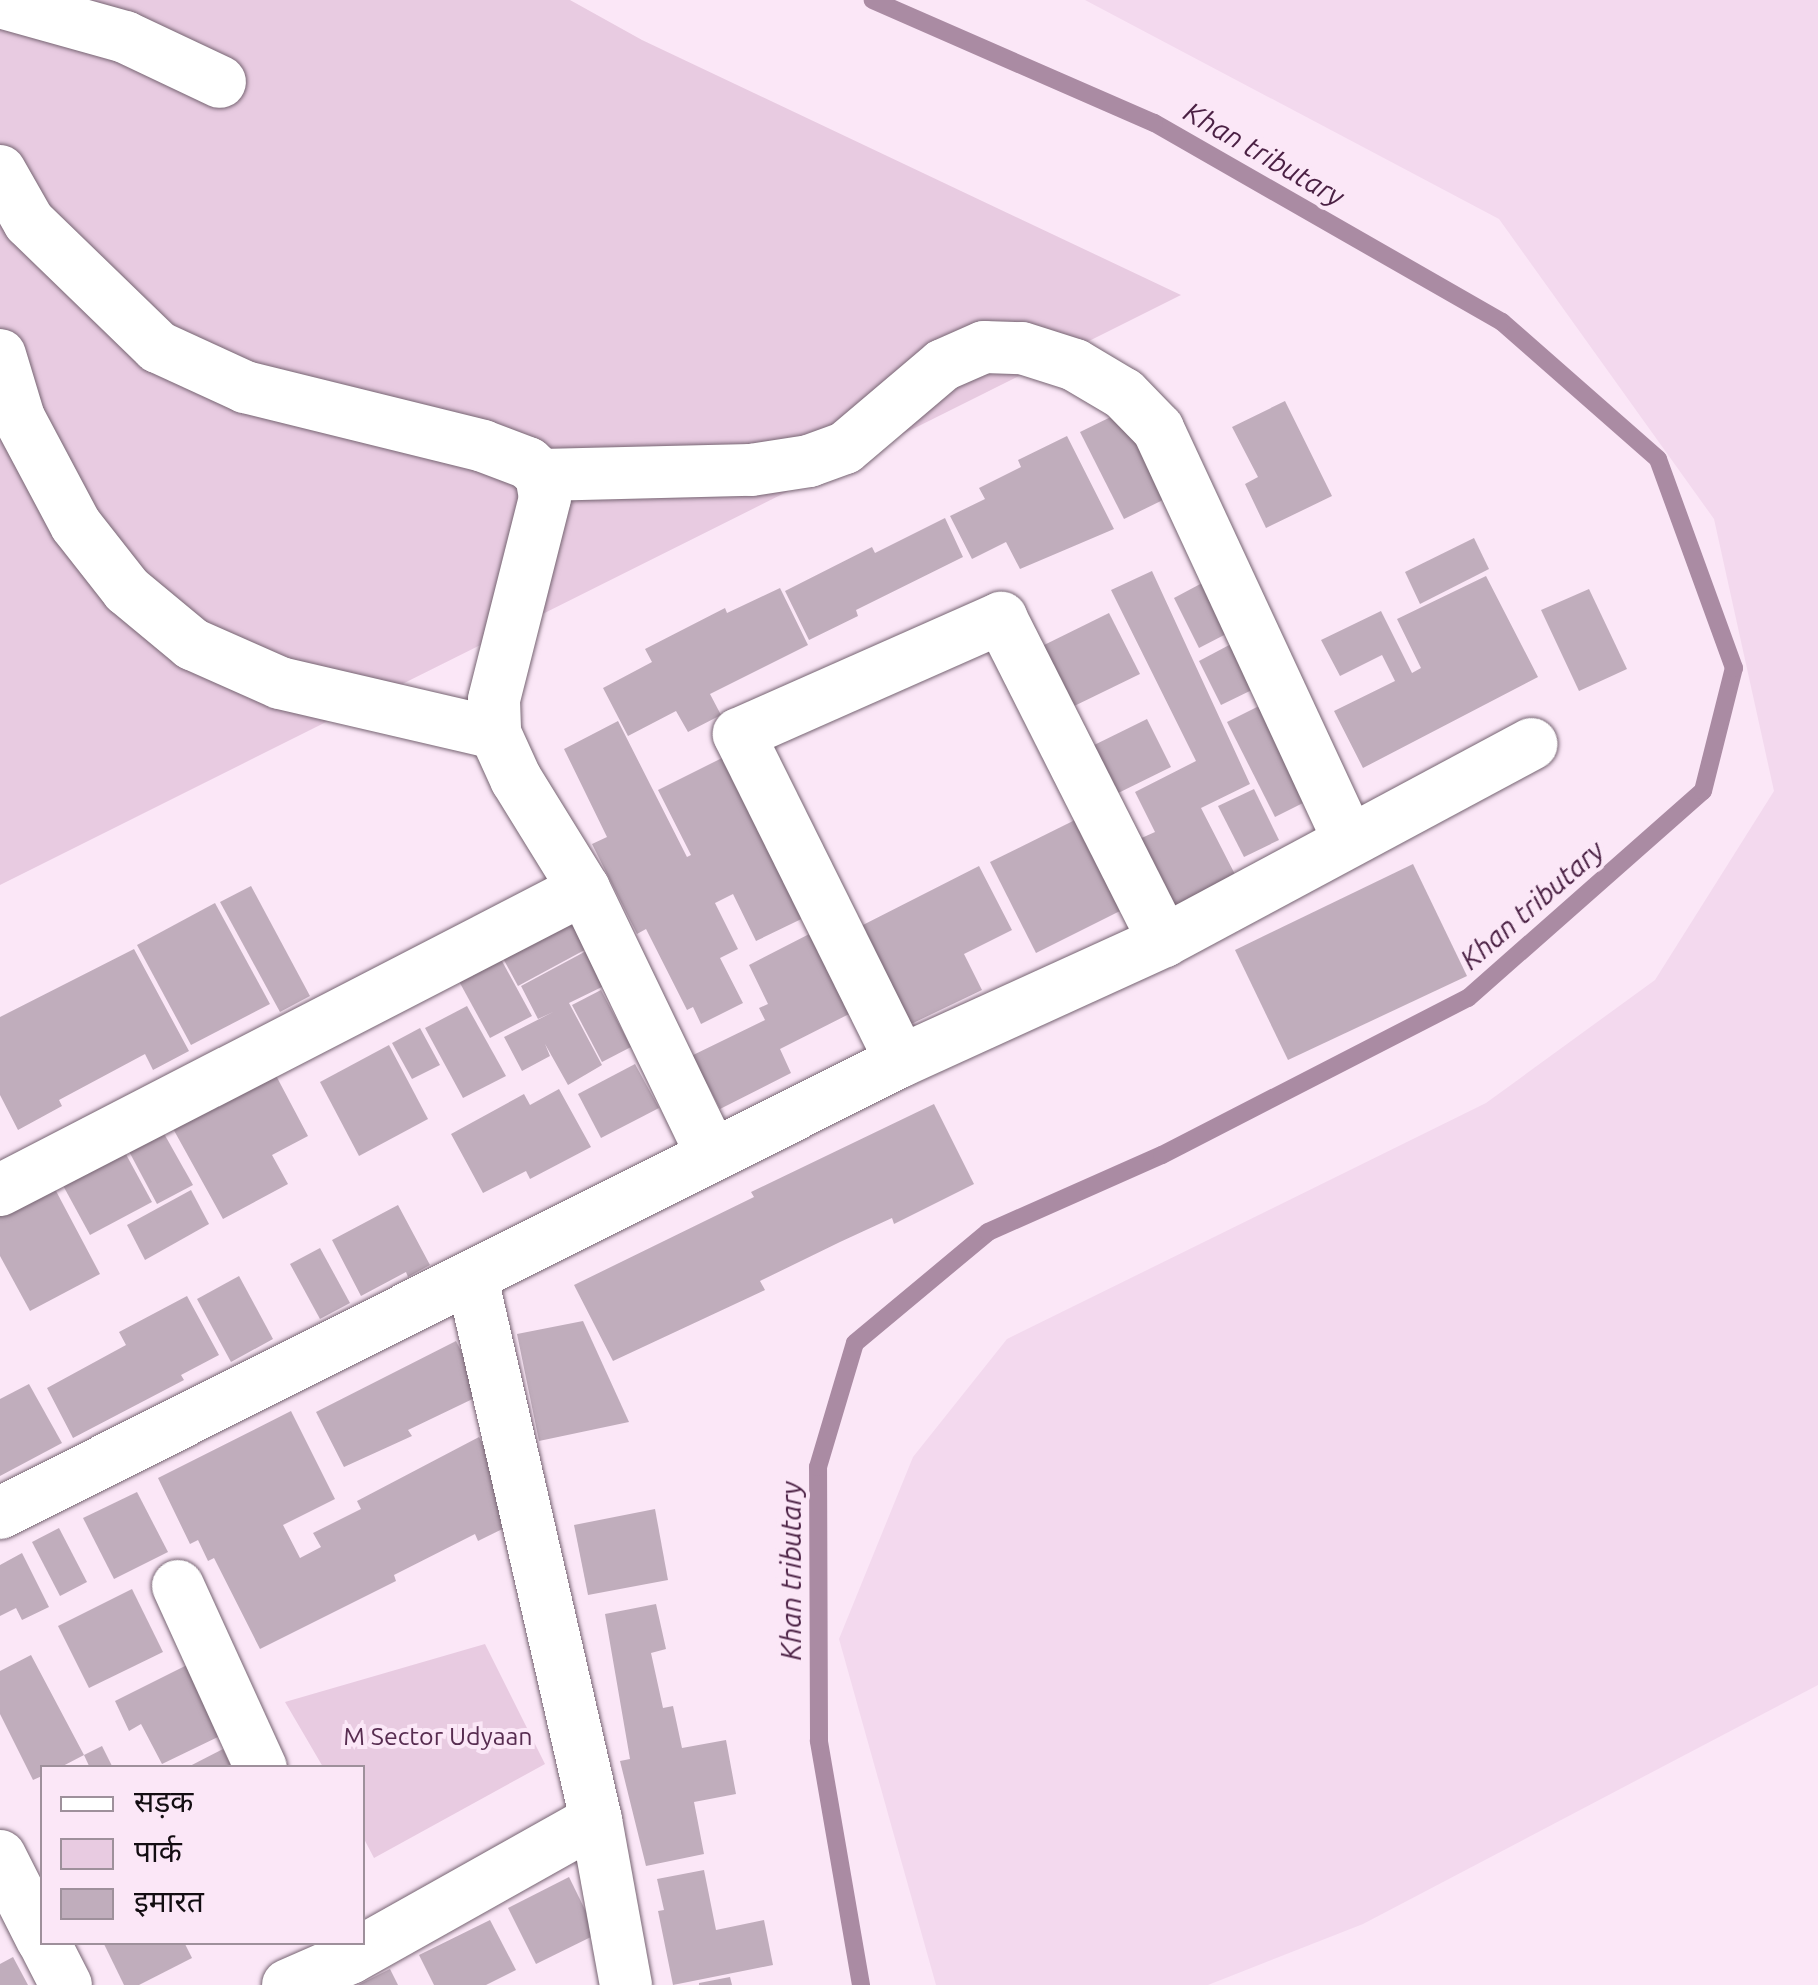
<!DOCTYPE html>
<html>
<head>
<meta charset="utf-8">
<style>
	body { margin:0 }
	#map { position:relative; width:1818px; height:1985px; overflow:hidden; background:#fbe7f7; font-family:Ubuntu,"Noto Sans Devanagari",sans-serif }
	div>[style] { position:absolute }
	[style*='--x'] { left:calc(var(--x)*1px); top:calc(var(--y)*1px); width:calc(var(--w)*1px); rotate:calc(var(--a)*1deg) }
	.built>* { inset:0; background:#f3d9ee }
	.green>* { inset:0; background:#e8cbe1 }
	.stream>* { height:18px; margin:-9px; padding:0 9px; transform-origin:9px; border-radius:9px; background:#aa8ba3 }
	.building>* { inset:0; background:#c0adbc }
	.roads { filter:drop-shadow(0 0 2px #766472) drop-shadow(0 0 2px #766472) }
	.street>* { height:52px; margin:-26px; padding:0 26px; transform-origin:26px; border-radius:26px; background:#fff }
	span { translate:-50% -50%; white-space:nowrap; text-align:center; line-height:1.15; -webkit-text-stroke:8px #fbe7f7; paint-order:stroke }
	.park-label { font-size:25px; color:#572c50 }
	.water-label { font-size:28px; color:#4b2144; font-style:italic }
	.legend { position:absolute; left:40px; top:1765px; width:325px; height:180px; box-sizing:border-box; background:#fbe7f7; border:2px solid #9e909b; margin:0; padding:12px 18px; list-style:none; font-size:30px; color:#130d12 }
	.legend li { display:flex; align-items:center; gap:20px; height:50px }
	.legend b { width:50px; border:2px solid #9e909b }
</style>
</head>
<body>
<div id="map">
	<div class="built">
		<i style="clip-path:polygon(1085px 0,1818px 0,1818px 1685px,1363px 1924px,1208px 1985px,936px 1985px,839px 1639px,913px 1457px,1007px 1339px,1486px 1103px,1655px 980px,1774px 791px,1714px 519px,1499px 219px)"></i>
	</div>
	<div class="green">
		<i style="clip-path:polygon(0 0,570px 0,642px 40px,1181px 295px,0 885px)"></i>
		<i style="clip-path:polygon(485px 1644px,545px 1764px,374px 1858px,363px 1837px,362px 1768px,323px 1767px,285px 1702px)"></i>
	</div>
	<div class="stream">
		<i style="--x:861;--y:1985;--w:248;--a:-99.8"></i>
		<i style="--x:819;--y:1741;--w:274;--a:-90.2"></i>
		<i style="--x:818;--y:1467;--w:129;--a:-73.4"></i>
		<i style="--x:855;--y:1343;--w:173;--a:-39.8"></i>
		<i style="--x:988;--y:1232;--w:190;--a:-23.9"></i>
		<i style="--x:1162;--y:1155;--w:344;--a:-27.2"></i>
		<i style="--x:1468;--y:998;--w:313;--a:-41.4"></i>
		<i style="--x:1703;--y:791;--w:127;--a:-75.9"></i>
		<i style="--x:1734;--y:668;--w:222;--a:-110"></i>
		<i style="--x:1658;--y:459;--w:208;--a:-138.7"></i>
		<i style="--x:1502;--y:322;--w:401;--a:-150.2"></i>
		<i style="--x:1154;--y:123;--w:307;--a:-156.4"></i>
	</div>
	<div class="building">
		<i style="clip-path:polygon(1285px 401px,1332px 496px,1266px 528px,1245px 484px,1258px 477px,1232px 427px)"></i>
		<i style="clip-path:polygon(1123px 411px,1167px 498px,1124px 519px,1080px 432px)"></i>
		<i style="clip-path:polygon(1067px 436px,1114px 529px,1020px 569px,1006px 542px,972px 559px,950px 516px,985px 499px,979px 488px,1021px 467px,1018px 460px)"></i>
		<i style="clip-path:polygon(945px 518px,963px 557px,856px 610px,858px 616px,809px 640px,785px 591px,872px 547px,875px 553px)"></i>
		<i style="clip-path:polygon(1474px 538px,1489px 569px,1420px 604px,1405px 572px)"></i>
		<i style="clip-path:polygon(1152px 571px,1250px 784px,1201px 808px,1241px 886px,1167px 923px,1128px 844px,1155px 832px,1135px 792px,1196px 761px,1111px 590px)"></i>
		<i style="clip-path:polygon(1486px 576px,1538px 677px,1363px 768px,1334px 711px,1395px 681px,1382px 655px,1340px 676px,1321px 640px,1381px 611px,1412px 673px,1421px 668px,1397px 619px)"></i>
		<i style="clip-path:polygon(1204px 582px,1230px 632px,1199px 648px,1174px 598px)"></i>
		<i style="clip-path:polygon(780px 588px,808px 645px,710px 694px,721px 715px,688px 732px,676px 711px,628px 736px,603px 688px,652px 662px,645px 649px,725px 608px,727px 613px)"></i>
		<i style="clip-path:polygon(1589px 589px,1627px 669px,1579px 691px,1541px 610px)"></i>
		<i style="clip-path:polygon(1109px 613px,1140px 674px,1066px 710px,1036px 649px)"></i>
		<i style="clip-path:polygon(1233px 643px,1256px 688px,1221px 705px,1199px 661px)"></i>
		<i style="clip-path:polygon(1265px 703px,1313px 798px,1275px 817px,1227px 722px)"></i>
		<i style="clip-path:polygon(1147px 719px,1171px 767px,1106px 799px,1082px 751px)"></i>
		<i style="clip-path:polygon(618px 721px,687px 857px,691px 855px,658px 790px,730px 754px,820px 910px,756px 941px,733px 894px,715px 903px,738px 949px,720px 958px,743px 1003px,701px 1024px,693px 1007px,687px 1010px,646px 929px,637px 934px,592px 844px,607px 837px,564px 749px)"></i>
		<i style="clip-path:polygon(1254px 789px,1279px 840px,1244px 857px,1218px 806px)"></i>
		<i style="clip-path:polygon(1079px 818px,1124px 909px,1036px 953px,990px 862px)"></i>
		<i style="clip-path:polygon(1413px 864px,1467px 976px,1288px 1060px,1235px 950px)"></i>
		<i style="clip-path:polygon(979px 866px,1012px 930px,964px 954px,982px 990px,907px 1026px,857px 928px)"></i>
		<i style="clip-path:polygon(251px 886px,310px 996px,280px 1012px,220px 902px)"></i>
		<i style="clip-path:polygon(215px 903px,270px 1004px,191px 1045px,137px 945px)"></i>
		<i style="clip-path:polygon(573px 910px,592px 946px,518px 986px,498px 949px)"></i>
		<i style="clip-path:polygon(819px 929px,859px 1009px,780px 1049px,791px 1073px,720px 1109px,707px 1084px,701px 1088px,687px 1058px,765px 1020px,759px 1008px,768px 1004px,749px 965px)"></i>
		<i style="clip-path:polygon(134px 949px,189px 1051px,153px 1070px,145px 1054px,59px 1100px,62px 1106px,18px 1130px,0 1095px,0 1017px)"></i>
		<i style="clip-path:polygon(588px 950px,606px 985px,569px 1003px,602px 1065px,568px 1085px,545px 1044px,550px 1056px,522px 1071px,504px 1037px,553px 1012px,538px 1019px,521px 986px)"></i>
		<i style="clip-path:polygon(497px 952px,532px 1016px,490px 1038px,455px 974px)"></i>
		<i style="clip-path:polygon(601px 990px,631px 1047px,602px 1062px,572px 1005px)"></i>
		<i style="clip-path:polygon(467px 1006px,506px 1076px,463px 1098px,425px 1028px)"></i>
		<i style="clip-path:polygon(420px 1028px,440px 1065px,412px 1079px,392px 1043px)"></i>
		<i style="clip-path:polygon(389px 1045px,428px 1119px,359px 1156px,320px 1082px)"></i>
		<i style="clip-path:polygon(635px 1064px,659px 1108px,601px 1138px,578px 1094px)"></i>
		<i style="clip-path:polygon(272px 1068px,308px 1136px,272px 1155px,288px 1184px,223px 1219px,166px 1116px)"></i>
		<i style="clip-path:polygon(559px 1089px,591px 1147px,530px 1179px,526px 1171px,483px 1193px,451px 1134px,524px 1094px,530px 1105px)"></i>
		<i style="clip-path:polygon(934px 1104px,974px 1184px,894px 1224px,892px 1218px,840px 1242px,760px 1281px,765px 1290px,613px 1361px,574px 1285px,754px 1197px,751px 1192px)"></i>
		<i style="clip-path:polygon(158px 1123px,193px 1185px,157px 1204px,124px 1142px)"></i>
		<i style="clip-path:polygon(122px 1147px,152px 1202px,90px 1235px,60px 1180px)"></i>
		<i style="clip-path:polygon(47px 1174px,100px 1274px,30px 1311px,0 1256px,0 1199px)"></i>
		<i style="clip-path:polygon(191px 1190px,209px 1224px,145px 1260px,127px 1225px)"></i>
		<i style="clip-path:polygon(398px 1205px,430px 1265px,408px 1277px,406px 1272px,361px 1296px,332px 1240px)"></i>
		<i style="clip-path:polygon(320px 1248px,350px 1303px,320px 1319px,290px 1264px)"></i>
		<i style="clip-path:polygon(239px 1276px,273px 1339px,231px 1362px,197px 1299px)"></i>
		<i style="clip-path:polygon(187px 1296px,219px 1355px,181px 1375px,184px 1380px,73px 1438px,47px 1388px,126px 1345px,119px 1332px)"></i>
		<i style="clip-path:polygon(583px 1321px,629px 1422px,539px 1441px,517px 1334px)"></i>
		<i style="clip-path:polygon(456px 1341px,483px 1394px,408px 1430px,412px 1436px,344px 1467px,316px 1412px)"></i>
		<i style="clip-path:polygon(29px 1384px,62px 1443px,0 1476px,0 1399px)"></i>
		<i style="clip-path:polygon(291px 1411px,335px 1499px,283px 1525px,300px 1558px,321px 1547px,313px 1533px,361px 1509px,357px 1501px,479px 1437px,521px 1520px,478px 1541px,475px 1534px,394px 1575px,396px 1581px,260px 1649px,214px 1558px,208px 1561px,198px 1540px,190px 1544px,158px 1478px)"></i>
		<i style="clip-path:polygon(137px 1492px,168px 1552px,114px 1579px,83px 1518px)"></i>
		<i style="clip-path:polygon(655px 1509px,668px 1580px,588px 1595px,574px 1525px)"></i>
		<i style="clip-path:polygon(59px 1528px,87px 1582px,60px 1596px,32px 1542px)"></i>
		<i style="clip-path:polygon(22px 1553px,49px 1607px,22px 1620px,16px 1608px,0 1616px,0 1565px)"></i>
		<i style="clip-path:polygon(132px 1589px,163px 1652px,89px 1688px,58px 1626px)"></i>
		<i style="clip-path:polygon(656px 1604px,666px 1649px,651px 1653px,663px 1708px,673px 1706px,682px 1748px,726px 1740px,736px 1794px,694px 1802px,704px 1854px,646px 1866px,620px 1761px,630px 1759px,605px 1614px)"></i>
		<i style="clip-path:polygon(31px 1655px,84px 1755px,59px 1768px,42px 1768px,42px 1776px,33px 1780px,0 1714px,0 1671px)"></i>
		<i style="clip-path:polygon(187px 1665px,222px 1735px,162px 1764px,141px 1724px,129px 1731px,115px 1701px)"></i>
		<i style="clip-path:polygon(102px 1746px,113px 1768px,90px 1768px,84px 1755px)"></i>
		<i style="clip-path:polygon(223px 1749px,232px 1768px,186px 1768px)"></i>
		<i style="clip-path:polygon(704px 1870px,716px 1930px,764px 1920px,773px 1965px,673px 1985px,658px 1911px,664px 1910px,657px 1879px)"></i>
		<i style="clip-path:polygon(569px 1877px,597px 1934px,536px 1964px,508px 1908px)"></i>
		<i style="clip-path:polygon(490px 1920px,516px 1970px,486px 1985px,434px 1985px,419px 1955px)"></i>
		<i style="clip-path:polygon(103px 1942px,184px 1942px,192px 1958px,139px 1985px,124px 1985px)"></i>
		<i style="clip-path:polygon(13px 1957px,28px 1985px,0 1985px,0 1964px)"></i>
		<i style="clip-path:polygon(390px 1969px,398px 1985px,358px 1985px)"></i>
		<i style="clip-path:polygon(730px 1977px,732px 1985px,699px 1985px,699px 1983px)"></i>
	</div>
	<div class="roads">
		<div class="street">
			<i style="--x:0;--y:2;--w:130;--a:15.6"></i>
			<i style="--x:125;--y:37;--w:105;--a:25.3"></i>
			<i style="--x:0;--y:171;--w:59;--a:60.4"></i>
			<i style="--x:29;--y:222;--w:180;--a:44.1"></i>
			<i style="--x:158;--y:347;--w:96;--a:24.7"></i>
			<i style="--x:245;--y:387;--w:245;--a:13.9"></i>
			<i style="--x:483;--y:446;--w:48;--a:20.7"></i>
			<i style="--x:528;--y:463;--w:18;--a:43"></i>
			<i style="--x:541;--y:475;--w:23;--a:80"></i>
			<i style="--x:545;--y:498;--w:208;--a:104.2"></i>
			<i style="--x:494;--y:700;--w:33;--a:88"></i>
			<i style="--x:495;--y:733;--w:51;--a:65.5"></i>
			<i style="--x:516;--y:779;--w:129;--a:58.3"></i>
			<i style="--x:584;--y:889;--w:295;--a:64.3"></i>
			<i style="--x:0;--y:355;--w:66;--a:73.2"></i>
			<i style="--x:19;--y:418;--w:121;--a:62"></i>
			<i style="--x:76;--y:525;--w:83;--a:51.9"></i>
			<i style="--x:127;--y:590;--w:85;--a:39.7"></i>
			<i style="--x:192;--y:644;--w:96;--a:23.9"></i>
			<i style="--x:280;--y:683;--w:221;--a:13.1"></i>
			<i style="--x:541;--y:475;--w:210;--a:-1.4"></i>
			<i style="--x:751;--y:470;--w:59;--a:-8.8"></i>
			<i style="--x:809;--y:461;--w:38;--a:-20"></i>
			<i style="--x:845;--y:448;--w:128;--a:-40.3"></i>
			<i style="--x:943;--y:365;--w:45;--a:-23.7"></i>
			<i style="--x:984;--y:347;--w:38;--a:2"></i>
			<i style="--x:1022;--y:348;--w:56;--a:17.8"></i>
			<i style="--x:1075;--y:365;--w:57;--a:30.6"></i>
			<i style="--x:1124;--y:394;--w:49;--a:45.8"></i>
			<i style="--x:1158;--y:429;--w:452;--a:65.1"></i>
			<i style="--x:901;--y:1061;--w:365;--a:-116.4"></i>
			<i style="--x:739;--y:734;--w:287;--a:-23.9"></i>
			<i style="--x:1001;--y:618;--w:362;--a:63.2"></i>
			<i style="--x:0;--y:1190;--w:657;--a:-27.27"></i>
			<i style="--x:472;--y:1278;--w:556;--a:77.11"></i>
			<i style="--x:596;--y:1820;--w:168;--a:79.7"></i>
			<i style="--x:0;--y:1513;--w:1008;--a:-26.64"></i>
			<i style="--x:901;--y:1061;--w:289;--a:-24.5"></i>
			<i style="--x:1164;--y:941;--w:417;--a:-28.2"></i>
			<i style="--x:178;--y:1586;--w:200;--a:65.5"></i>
			<i style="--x:0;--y:1856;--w:93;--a:63.2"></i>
			<i style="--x:44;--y:1942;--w:48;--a:62.9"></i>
			<i style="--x:288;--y:1985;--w:68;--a:-23.5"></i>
			<i style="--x:350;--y:1958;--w:282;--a:-29.3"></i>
		</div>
	</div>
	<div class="park-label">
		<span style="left:438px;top:1736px">M Sector Udyaan</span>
	</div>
	<div class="water-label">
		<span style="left:1264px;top:154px;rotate:30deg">Khan tributary</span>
		<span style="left:1532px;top:905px;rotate:-41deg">Khan tributary</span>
		<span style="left:791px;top:1571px;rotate:-90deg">Khan tributary</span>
	</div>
	<ul class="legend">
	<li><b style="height:12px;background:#fff"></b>सड़क</li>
	<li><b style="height:28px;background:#e8cbe1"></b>पार्क</li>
	<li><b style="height:28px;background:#c0adbc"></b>इमारत</li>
	</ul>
</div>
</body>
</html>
